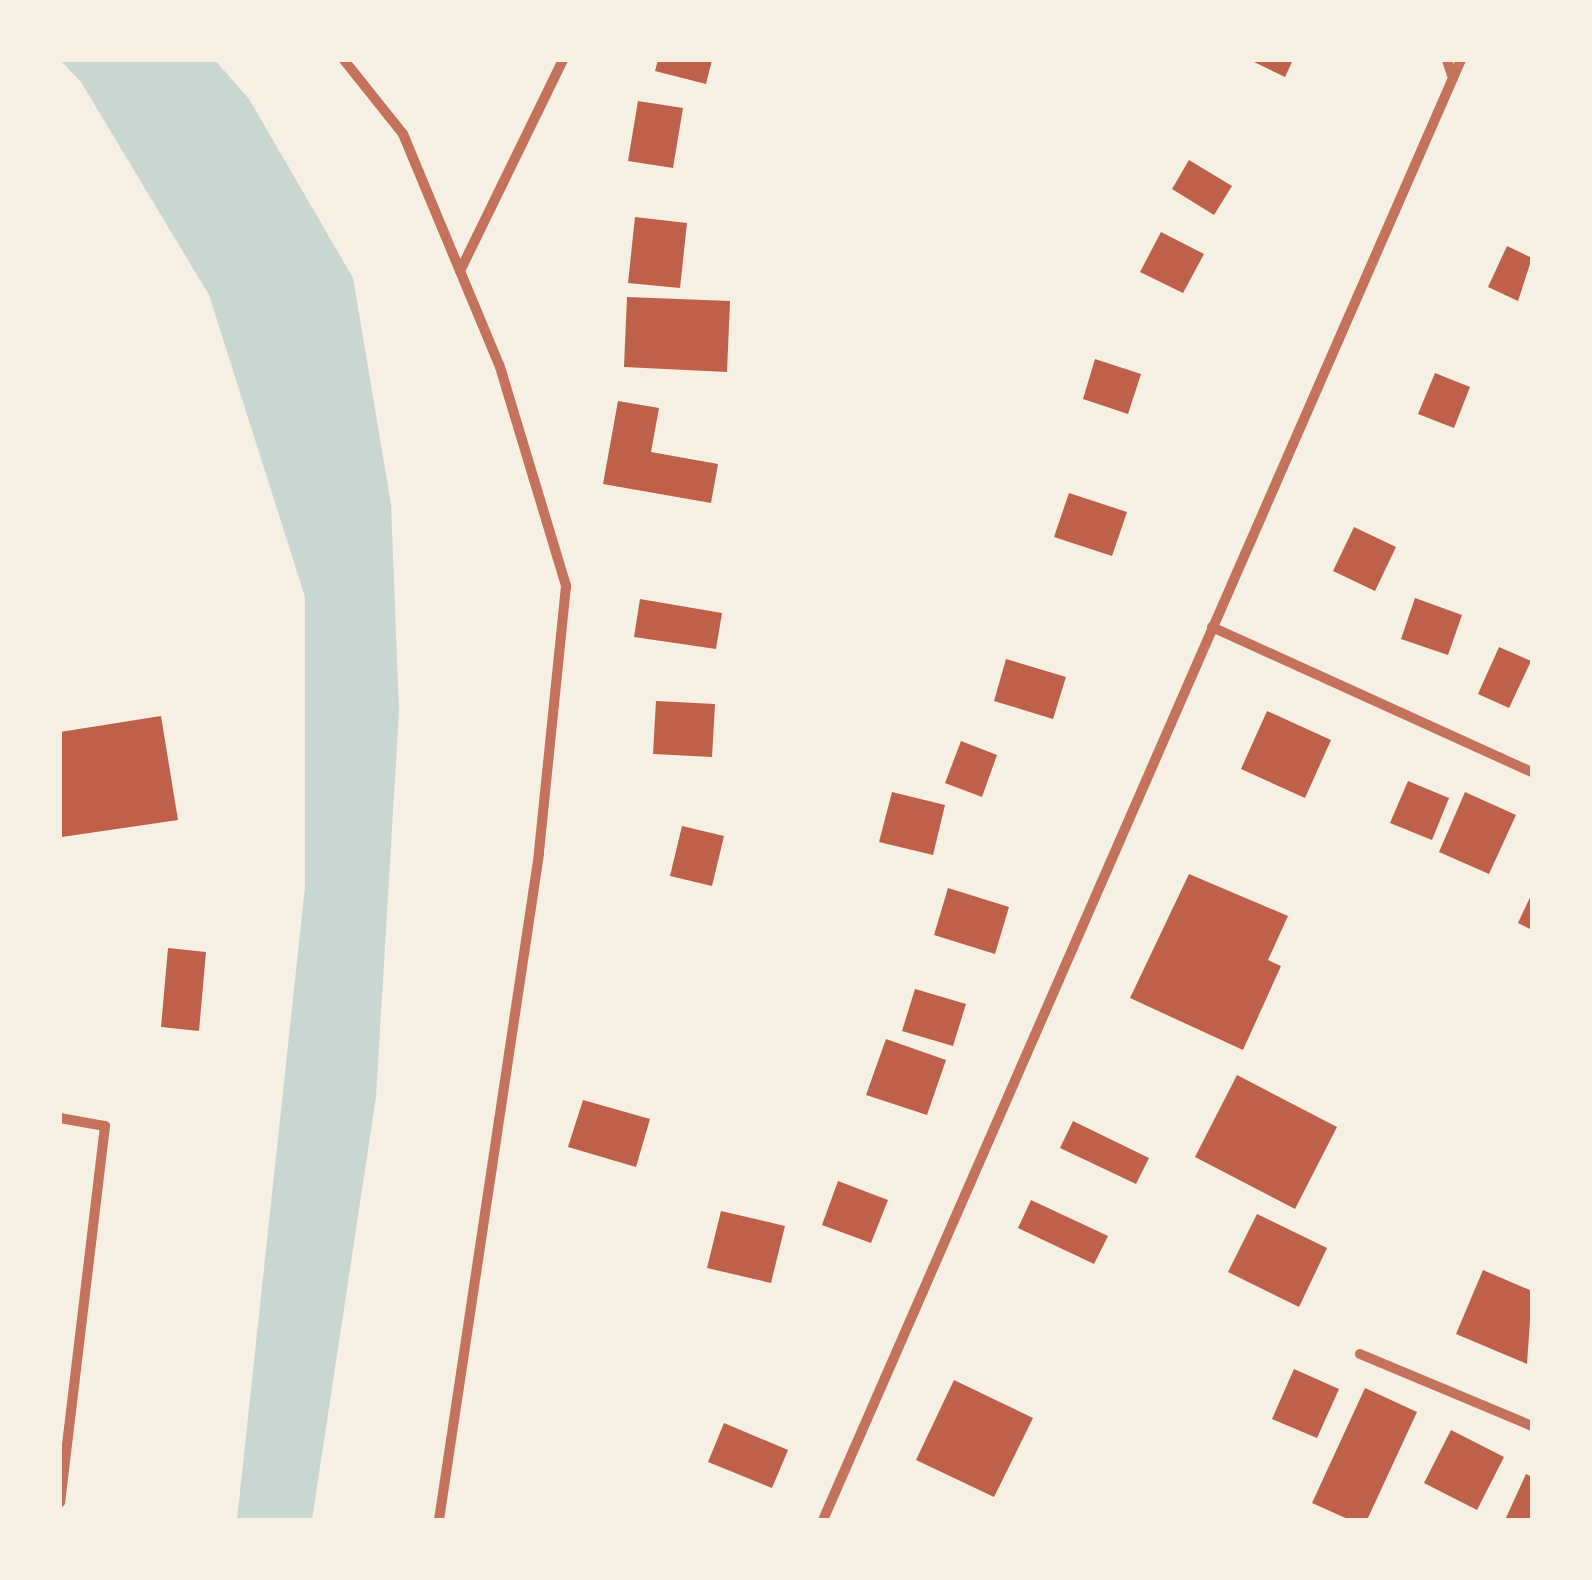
<!DOCTYPE html>
<html>
<head>
<meta charset="utf-8">
<style>
	body { margin:0 }
	#map { position:relative; width:1592px; height:1580px; overflow:hidden; background:#f6efe4; font-family:"IBM Plex Sans",sans-serif }
	div>[style] { position:absolute }
	[style*='--x'] { left:calc(var(--x)*1px); top:calc(var(--y)*1px); width:calc(var(--w)*1px); rotate:calc(var(--a)*1deg) }
	.water>* { inset:0; background:#c9d6d2 }
	.building>* { inset:0; background:#bf614a }
	.minor>* { height:10px; margin:-5px; padding:0 5px; transform-origin:5px; border-radius:5px; background:#c5725c }
	span { translate:-50% -50%; white-space:nowrap; text-align:center; line-height:1.15; -webkit-text-stroke:8px #f6efe4; paint-order:stroke }
	.frame { position:absolute; inset:0; border:62px solid #f6efe4; pointer-events:none }
</style>
</head>
<body>
<div id="map">
	<div class="water">
		<i style="clip-path:polygon(60px 60px,215px 60px,249px 99px,353px 278px,391px 504px,399px 712px,376px 1097px,312px 1520px,237px 1520px,305px 887px,305px 597px,209px 295px,81px 82px)"></i>
	</div>
	<div class="building">
		<i style="clip-path:polygon(658px 60px,712px 60px,706px 84px,655px 71px)"></i>
		<i style="clip-path:polygon(1250px 60px,1293px 60px,1285px 77px)"></i>
		<i style="clip-path:polygon(638px 101px,683px 108px,673px 168px,628px 161px)"></i>
		<i style="clip-path:polygon(1189px 160px,1232px 186px,1214px 215px,1172px 189px)"></i>
		<i style="clip-path:polygon(635px 217px,687px 223px,680px 288px,628px 283px)"></i>
		<i style="clip-path:polygon(1161px 232px,1204px 254px,1183px 293px,1140px 272px)"></i>
		<i style="clip-path:polygon(1507px 246px,1532px 258px,1518px 301px,1488px 287px)"></i>
		<i style="clip-path:polygon(627px 297px,730px 301px,727px 372px,624px 367px)"></i>
		<i style="clip-path:polygon(1095px 359px,1141px 374px,1128px 414px,1083px 399px)"></i>
		<i style="clip-path:polygon(1435px 373px,1470px 387px,1454px 428px,1418px 414px)"></i>
		<i style="clip-path:polygon(618px 401px,659px 408px,651px 452px,718px 464px,711px 503px,603px 484px)"></i>
		<i style="clip-path:polygon(1069px 493px,1127px 512px,1112px 556px,1054px 537px)"></i>
		<i style="clip-path:polygon(1354px 527px,1396px 547px,1375px 591px,1333px 571px)"></i>
		<i style="clip-path:polygon(1415px 598px,1462px 615px,1448px 655px,1401px 639px)"></i>
		<i style="clip-path:polygon(640px 599px,722px 613px,716px 649px,634px 637px)"></i>
		<i style="clip-path:polygon(1499px 647px,1531px 661px,1509px 708px,1478px 694px)"></i>
		<i style="clip-path:polygon(1006px 659px,1066px 677px,1053px 719px,994px 701px)"></i>
		<i style="clip-path:polygon(656px 701px,715px 704px,712px 757px,653px 754px)"></i>
		<i style="clip-path:polygon(1267px 711px,1331px 740px,1305px 798px,1241px 769px)"></i>
		<i style="clip-path:polygon(161px 716px,178px 820px,62px 837px,60px 732px)"></i>
		<i style="clip-path:polygon(961px 741px,997px 755px,982px 797px,945px 783px)"></i>
		<i style="clip-path:polygon(1408px 781px,1449px 798px,1432px 840px,1390px 823px)"></i>
		<i style="clip-path:polygon(892px 792px,945px 805px,933px 855px,879px 842px)"></i>
		<i style="clip-path:polygon(1465px 792px,1516px 815px,1489px 874px,1439px 852px)"></i>
		<i style="clip-path:polygon(682px 826px,724px 836px,712px 886px,670px 876px)"></i>
		<i style="clip-path:polygon(1189px 874px,1288px 916px,1268px 960px,1281px 966px,1243px 1050px,1130px 998px)"></i>
		<i style="clip-path:polygon(948px 888px,1009px 907px,995px 954px,934px 935px)"></i>
		<i style="clip-path:polygon(1532px 893px,1532px 930px,1518px 923px)"></i>
		<i style="clip-path:polygon(168px 948px,206px 952px,199px 1031px,161px 1027px)"></i>
		<i style="clip-path:polygon(915px 989px,966px 1004px,953px 1046px,902px 1031px)"></i>
		<i style="clip-path:polygon(886px 1039px,946px 1060px,927px 1115px,866px 1095px)"></i>
		<i style="clip-path:polygon(1237px 1075px,1337px 1127px,1295px 1209px,1195px 1157px)"></i>
		<i style="clip-path:polygon(583px 1100px,650px 1119px,636px 1167px,568px 1147px)"></i>
		<i style="clip-path:polygon(1073px 1121px,1149px 1158px,1136px 1184px,1060px 1148px)"></i>
		<i style="clip-path:polygon(838px 1181px,888px 1200px,871px 1243px,822px 1225px)"></i>
		<i style="clip-path:polygon(1031px 1200px,1108px 1236px,1094px 1264px,1018px 1228px)"></i>
		<i style="clip-path:polygon(721px 1211px,785px 1226px,771px 1283px,707px 1268px)"></i>
		<i style="clip-path:polygon(1257px 1214px,1327px 1248px,1299px 1307px,1228px 1272px)"></i>
		<i style="clip-path:polygon(1483px 1270px,1532px 1291px,1527px 1364px,1456px 1334px)"></i>
		<i style="clip-path:polygon(1294px 1369px,1339px 1389px,1317px 1438px,1272px 1419px)"></i>
		<i style="clip-path:polygon(954px 1380px,1033px 1418px,994px 1497px,916px 1460px)"></i>
		<i style="clip-path:polygon(1365px 1388px,1417px 1412px,1367px 1520px,1350px 1520px,1312px 1503px)"></i>
		<i style="clip-path:polygon(724px 1423px,788px 1450px,772px 1488px,708px 1462px)"></i>
		<i style="clip-path:polygon(1451px 1430px,1504px 1457px,1477px 1510px,1424px 1483px)"></i>
		<i style="clip-path:polygon(1526px 1474px,1532px 1477px,1532px 1520px,1505px 1520px)"></i>
	</div>
	<div class="minor">
		<i style="--x:344;--y:60;--w:95;--a:51.4"></i>
		<i style="--x:403;--y:134;--w:252;--a:67.4"></i>
		<i style="--x:500;--y:367;--w:229;--a:73.2"></i>
		<i style="--x:566;--y:586;--w:269;--a:95.8"></i>
		<i style="--x:539;--y:854;--w:673;--a:98.54"></i>
		<i style="--x:1447;--y:60;--w:16;--a:72"></i>
		<i style="--x:460;--y:271;--w:235;--a:-64"></i>
		<i style="--x:1212;--y:627;--w:351;--a:24.4"></i>
		<i style="--x:60;--y:1118;--w:46;--a:10.1"></i>
		<i style="--x:105;--y:1126;--w:379;--a:96.8"></i>
		<i style="--x:1360;--y:1354;--w:186;--a:22.7"></i>
		<i style="--x:823;--y:1520;--w:1593;--a:-66.4"></i>
	</div>
	<div class="frame"></div>
</div>
</body>
</html>
